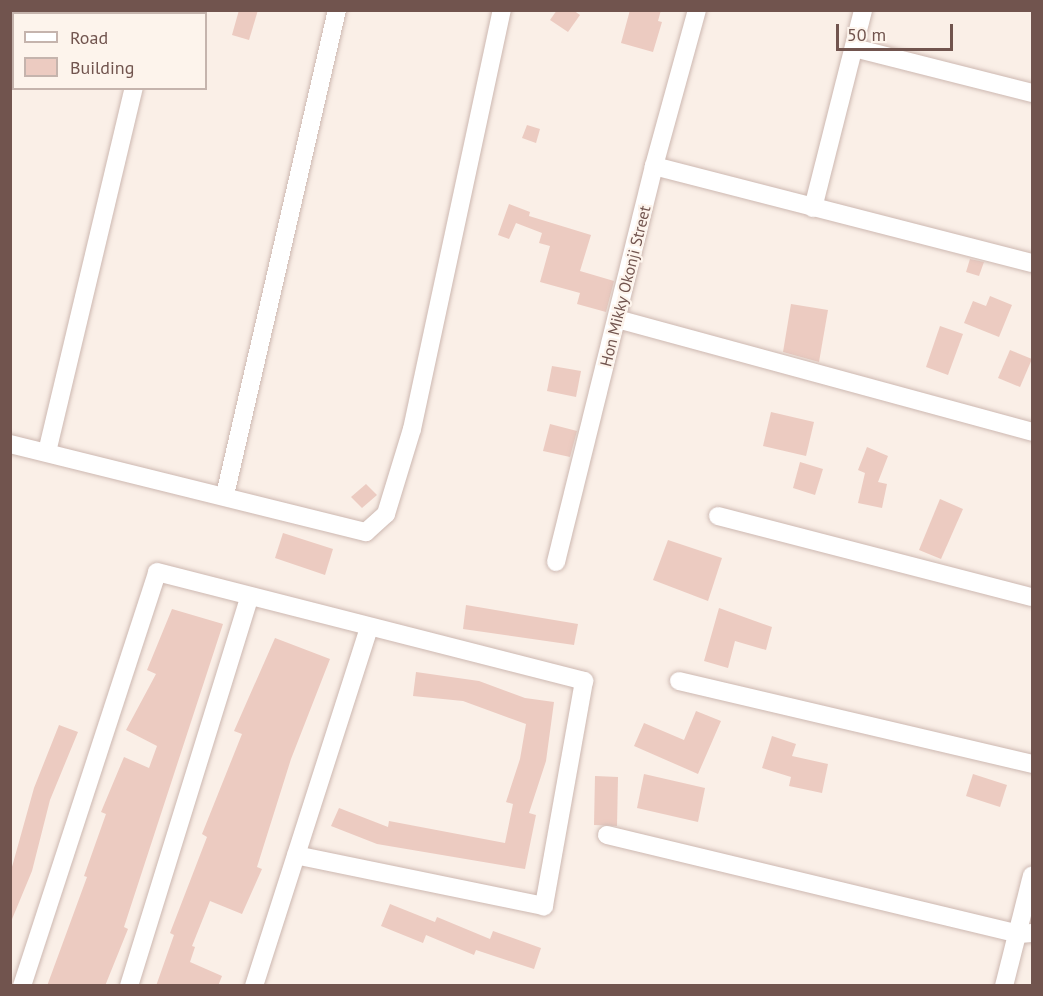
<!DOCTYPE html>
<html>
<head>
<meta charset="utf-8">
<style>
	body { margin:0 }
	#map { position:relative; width:1043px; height:996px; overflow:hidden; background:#faefe7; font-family:"PT Sans",sans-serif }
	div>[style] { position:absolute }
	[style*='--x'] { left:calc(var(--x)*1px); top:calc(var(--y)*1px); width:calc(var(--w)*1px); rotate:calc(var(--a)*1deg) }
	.building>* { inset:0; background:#eccbc1 }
	.roads { filter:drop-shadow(0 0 2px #cdb8b1) drop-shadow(0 0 2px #cdb8b1) }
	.minor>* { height:18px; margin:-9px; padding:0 9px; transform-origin:9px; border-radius:9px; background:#fff }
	span { translate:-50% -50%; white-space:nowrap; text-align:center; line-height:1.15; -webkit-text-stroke:4.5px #fdf4ec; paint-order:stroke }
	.street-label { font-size:16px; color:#71544e }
	.frame { position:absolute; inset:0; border:12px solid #71544e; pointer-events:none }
	.legend { position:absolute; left:12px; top:12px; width:195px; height:78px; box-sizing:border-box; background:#fdf4ec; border:2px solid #c5b4ad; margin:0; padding:8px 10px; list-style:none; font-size:18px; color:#71544e }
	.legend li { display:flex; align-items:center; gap:12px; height:30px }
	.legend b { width:30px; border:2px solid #c5b4ad }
	.scale { position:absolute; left:836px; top:24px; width:117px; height:27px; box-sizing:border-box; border:3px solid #71544e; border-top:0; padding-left:8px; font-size:18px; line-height:21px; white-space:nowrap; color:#71544e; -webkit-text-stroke:4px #fdf4ec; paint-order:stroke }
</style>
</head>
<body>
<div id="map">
	<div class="building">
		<i style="clip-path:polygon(239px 10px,258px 10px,249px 40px,232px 35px)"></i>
		<i style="clip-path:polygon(557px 10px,573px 10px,580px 15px,568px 32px,550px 20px)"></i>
		<i style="clip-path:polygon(630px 10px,661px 10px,658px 21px,662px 22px,653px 52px,621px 43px)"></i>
		<i style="clip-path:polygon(527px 125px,540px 129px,536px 143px,522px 138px)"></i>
		<i style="clip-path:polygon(509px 204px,530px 212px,529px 216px,591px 235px,580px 271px,614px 281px,606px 312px,577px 304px,580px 293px,540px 282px,550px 246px,539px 243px,542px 233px,516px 223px,509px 239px,498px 235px)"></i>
		<i style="clip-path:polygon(970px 259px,984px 262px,979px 276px,966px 272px)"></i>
		<i style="clip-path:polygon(990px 296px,1012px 305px,999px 337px,964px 323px,973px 301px,986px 306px)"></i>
		<i style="clip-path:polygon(791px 304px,828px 310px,819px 362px,783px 352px)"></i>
		<i style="clip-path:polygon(940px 326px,963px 334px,948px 375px,926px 367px)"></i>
		<i style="clip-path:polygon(1010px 350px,1032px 359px,1020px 387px,998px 378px)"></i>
		<i style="clip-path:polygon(552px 366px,581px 371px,576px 397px,547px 391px)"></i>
		<i style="clip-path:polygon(771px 412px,814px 422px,806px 456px,763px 446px)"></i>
		<i style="clip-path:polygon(550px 424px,577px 431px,570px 457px,543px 451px)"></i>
		<i style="clip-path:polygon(867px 447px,888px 456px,878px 482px,887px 484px,882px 508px,858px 503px,865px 473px,858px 470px)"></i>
		<i style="clip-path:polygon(800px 462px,823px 469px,815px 495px,793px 488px)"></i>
		<i style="clip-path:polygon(366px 484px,377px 495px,362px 508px,351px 497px)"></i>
		<i style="clip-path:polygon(940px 499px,963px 509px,941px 559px,919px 550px)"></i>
		<i style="clip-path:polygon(283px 533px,333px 549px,325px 575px,275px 558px)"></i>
		<i style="clip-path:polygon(668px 540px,722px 558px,708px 601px,653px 580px)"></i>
		<i style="clip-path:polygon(466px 605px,578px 624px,574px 645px,463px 629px)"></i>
		<i style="clip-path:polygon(719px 608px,772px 627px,766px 650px,735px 641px,728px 668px,704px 661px)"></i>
		<i style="clip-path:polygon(172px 609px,223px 624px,124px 927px,128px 929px,105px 986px,47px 986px,87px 877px,84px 876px,106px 814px,101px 812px,124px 757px,149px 768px,157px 746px,126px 730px,156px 674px,147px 670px)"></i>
		<i style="clip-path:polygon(275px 638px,330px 659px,291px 759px,257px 867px,262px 869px,242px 914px,210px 901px,192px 946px,195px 947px,190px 962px,222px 976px,218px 986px,156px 986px,174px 935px,170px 933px,207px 837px,202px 834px,242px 734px,234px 731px)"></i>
		<i style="clip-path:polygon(416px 672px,479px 681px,525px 698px,554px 702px,546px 761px,529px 813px,536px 815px,525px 869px,377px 844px,331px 826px,339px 808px,388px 827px,389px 821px,505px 843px,513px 804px,506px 802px,520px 759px,526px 724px,463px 701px,413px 696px)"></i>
		<i style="clip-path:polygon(696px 711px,721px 721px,698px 774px,634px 746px,644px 723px,684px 740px)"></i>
		<i style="clip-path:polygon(59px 725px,78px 732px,50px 800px,32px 871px,10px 924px,10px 874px,34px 788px)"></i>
		<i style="clip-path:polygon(772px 736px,796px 744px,792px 756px,828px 764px,822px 793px,789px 786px,791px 777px,762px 768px)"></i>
		<i style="clip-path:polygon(644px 774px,705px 788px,698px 822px,637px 808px)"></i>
		<i style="clip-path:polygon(973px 774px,1007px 785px,1000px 807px,966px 796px)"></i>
		<i style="clip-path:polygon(595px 776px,618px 777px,617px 826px,594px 825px)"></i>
		<i style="clip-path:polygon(390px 904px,435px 922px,437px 917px,490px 939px,493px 931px,541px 948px,534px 969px,476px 950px,474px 955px,426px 935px,423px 943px,381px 926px)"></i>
	</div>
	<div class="roads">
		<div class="minor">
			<i style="--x:152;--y:14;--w:4;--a:-90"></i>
			<i style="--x:854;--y:48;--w:184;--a:14.2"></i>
			<i style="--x:654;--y:166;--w:390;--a:14.4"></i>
			<i style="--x:813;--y:208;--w:204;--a:-75.8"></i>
			<i style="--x:617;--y:319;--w:430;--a:15.2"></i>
			<i style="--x:10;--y:444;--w:367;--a:13.9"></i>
			<i style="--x:366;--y:532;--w:27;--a:-42"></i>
			<i style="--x:386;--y:514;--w:89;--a:-73"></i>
			<i style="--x:412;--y:429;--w:429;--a:-77.9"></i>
			<i style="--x:47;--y:452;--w:374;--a:-76.6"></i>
			<i style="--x:225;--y:495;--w:498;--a:-77"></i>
			<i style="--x:718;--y:516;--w:324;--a:14.5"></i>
			<i style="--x:556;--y:562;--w:408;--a:-76.1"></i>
			<i style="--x:654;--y:166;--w:162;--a:-74.6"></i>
			<i style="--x:679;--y:681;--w:363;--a:13.2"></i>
			<i style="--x:607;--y:835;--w:424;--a:13.5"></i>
			<i style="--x:1019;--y:934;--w:13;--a:-4"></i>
			<i style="--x:22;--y:986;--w:435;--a:-71.9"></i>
			<i style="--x:157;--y:572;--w:441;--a:14.3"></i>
			<i style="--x:584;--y:681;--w:229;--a:100.1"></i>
			<i style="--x:544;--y:906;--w:253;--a:-168.4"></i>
			<i style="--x:129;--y:986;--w:408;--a:-72.8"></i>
			<i style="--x:254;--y:986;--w:376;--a:-72.2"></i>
			<i style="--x:1004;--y:986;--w:114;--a:-75.8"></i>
		</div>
	</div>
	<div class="street-label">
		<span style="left:625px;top:286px;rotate:-76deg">Hon Mikky Okonji Street</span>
	</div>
	<div class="frame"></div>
	<ul class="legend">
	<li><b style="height:8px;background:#fff"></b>Road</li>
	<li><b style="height:16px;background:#eccbc1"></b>Building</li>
	</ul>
	<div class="scale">50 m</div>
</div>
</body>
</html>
